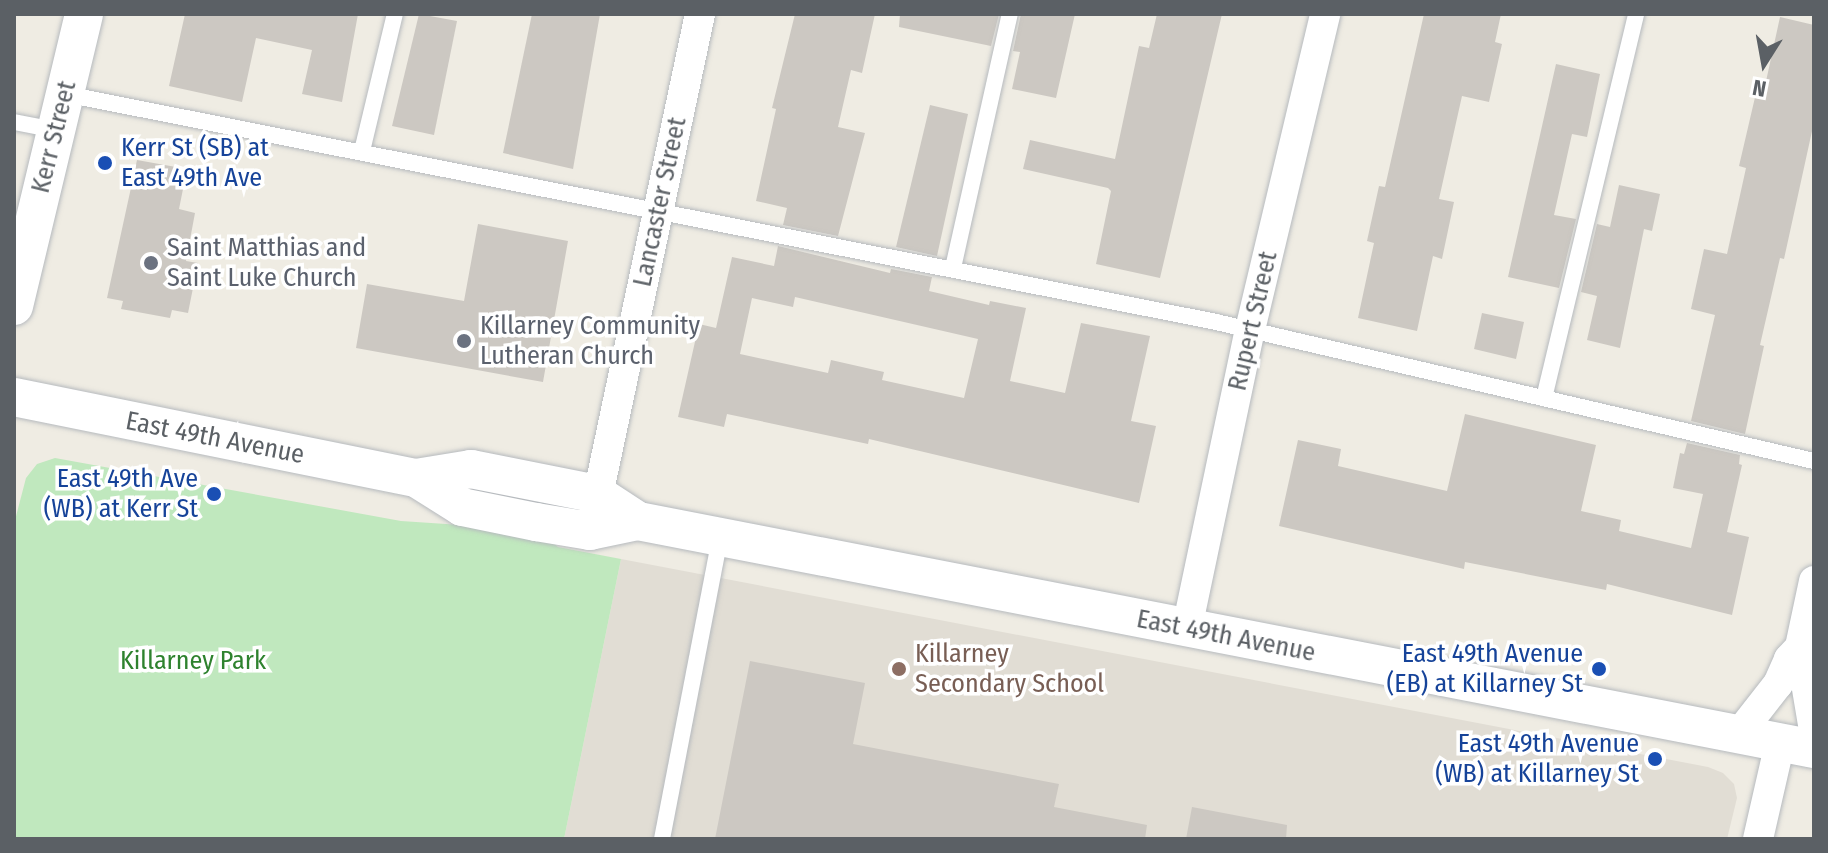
<!DOCTYPE html>
<html>
<head>
<meta charset="utf-8">
<style>
	body { margin:0 }
	#map { position:relative; width:1828px; height:853px; overflow:hidden; background:#efece3; font-family:"Fira Sans Condensed",sans-serif }
	div>[style] { position:absolute }
	[style*='--x'] { left:calc(var(--x)*1px); top:calc(var(--y)*1px); width:calc(var(--w)*1px); rotate:calc(var(--a)*1deg) }
	.education>* { inset:0; background:#e1ddd4 }
	.green>* { inset:0; background:#c0e8be }
	.building>* { inset:0; background:#ccc8c2 }
	.roads { filter:drop-shadow(0 0 2px #b6babe) drop-shadow(0 0 2px #b6babe) }
	.service>* { height:16px; margin:-8px; padding:0 8px; transform-origin:8px; border-radius:8px; background:#fff }
	.minor>* { height:30px; margin:-15px; padding:0 15px; transform-origin:15px; border-radius:15px; background:#fff }
	.tertiary>* { height:38px; margin:-19px; padding:0 19px; transform-origin:19px; border-radius:19px; background:#fff }
	.dots>* { width:22px; height:22px; translate:-50% -50%; box-sizing:border-box; border:4px solid #fff; border-radius:50% }
	span { translate:-50% -50%; white-space:nowrap; text-align:center; line-height:1.15; -webkit-text-stroke:7px #fff; paint-order:stroke }
	.street-label { font-size:26px; color:#5b6065 }
	.transit-label { font-size:26px; color:#164399 }
	.left { translate:0 -50%; text-align:left }
	.right { translate:-100% -50%; text-align:right }
	.worship-label { font-size:26px; color:#5b616d }
	.education-label { font-size:26px; color:#785e54 }
	.park-label { font-size:26px; color:#2e822e }
	.frame { position:absolute; inset:0; border:16px solid #5b6065; pointer-events:none }
	.north { position:absolute; left:1724px; top:24px; width:80px; height:80px; -webkit-text-stroke:6px #fff; paint-order:stroke; rotate:191deg; font-size:22px; font-weight:700; line-height:32px; text-align:center; color:#5b6065 }
	.north::after { content:''; display:block; margin:auto; width:28px; height:36px; background:#5b6065; clip-path:polygon(50% 0,100% 100%,50% 72%,0 100%) }
</style>
</head>
<body>
<div id="map">
	<div class="education">
		<i style="clip-path:polygon(621px 559px,1708px 767px,1723px 773px,1734px 784px,1737px 798px,1727px 839px,564px 839px)"></i>
	</div>
	<div class="green">
		<i style="clip-path:polygon(55px 458px,401px 521px,520px 529px,545px 535px,558px 547px,621px 559px,564px 839px,14px 839px,14px 524px,26px 478px,37px 464px)"></i>
	</div>
	<div class="building">
		<i style="clip-path:polygon(185px 14px,358px 14px,342px 102px,302px 94px,312px 50px,256px 38px,242px 102px,169px 86px)"></i>
		<i style="clip-path:polygon(419px 14px,457px 21px,434px 135px,392px 126px)"></i>
		<i style="clip-path:polygon(532px 14px,600px 14px,573px 169px,503px 153px)"></i>
		<i style="clip-path:polygon(795px 14px,875px 14px,862px 73px,851px 70px,838px 127px,865px 133px,838px 236px,783px 225px,787px 208px,756px 201px,776px 109px,772px 108px)"></i>
		<i style="clip-path:polygon(900px 14px,999px 14px,991px 46px,899px 27px)"></i>
		<i style="clip-path:polygon(1021px 14px,1075px 14px,1056px 98px,1012px 89px,1020px 52px,1013px 51px)"></i>
		<i style="clip-path:polygon(1157px 14px,1222px 14px,1160px 278px,1096px 264px,1111px 191px,1108px 188px,1023px 169px,1030px 140px,1115px 159px,1139px 46px,1149px 48px)"></i>
		<i style="clip-path:polygon(1424px 14px,1501px 14px,1495px 42px,1502px 44px,1489px 102px,1462px 96px,1439px 199px,1454px 202px,1442px 259px,1433px 256px,1417px 331px,1358px 318px,1374px 243px,1367px 241px,1379px 186px,1385px 187px)"></i>
		<i style="clip-path:polygon(1780px 17px,1814px 25px,1814px 122px,1784px 259px,1780px 258px,1760px 345px,1764px 346px,1745px 434px,1691px 421px,1715px 315px,1691px 309px,1704px 249px,1727px 254px,1746px 168px,1739px 166px,1756px 93px,1763px 95px)"></i>
		<i style="clip-path:polygon(1556px 64px,1600px 74px,1587px 137px,1572px 134px,1554px 215px,1576px 219px,1559px 288px,1508px 277px)"></i>
		<i style="clip-path:polygon(930px 105px,968px 114px,937px 256px,896px 247px)"></i>
		<i style="clip-path:polygon(137px 160px,187px 169px,179px 209px,195px 213px,186px 261px,198px 263px,188px 313px,172px 310px,170px 318px,121px 309px,123px 301px,107px 298px)"></i>
		<i style="clip-path:polygon(1619px 185px,1660px 194px,1652px 231px,1644px 229px,1620px 348px,1587px 340px,1597px 296px,1581px 292px,1597px 224px,1610px 227px)"></i>
		<i style="clip-path:polygon(478px 224px,568px 241px,543px 382px,356px 348px,367px 284px,464px 301px)"></i>
		<i style="clip-path:polygon(evenodd,778px 246px,890px 273px,891px 269px,932px 277px,929px 291px,989px 305px,990px 301px,1026px 308px,1010px 381px,1065px 393px,1081px 323px,1150px 336px,1131px 421px,1156px 426px,1139px 503px,869px 439px,868px 444px,727px 414px,724px 427px,678px 417px,699px 324px,716px 328px,732px 257px,774px 266px,778px 246px,795px 297px,978px 339px,964px 398px,882px 380px,884px 372px,831px 360px,828px 373px,740px 354px,752px 298px,793px 307px,795px 297px)"></i>
		<i style="clip-path:polygon(1482px 313px,1524px 322px,1516px 359px,1474px 349px)"></i>
		<i style="clip-path:polygon(1465px 414px,1596px 445px,1581px 511px,1621px 520px,1619px 531px,1691px 548px,1703px 494px,1673px 488px,1680px 453px,1684px 454px,1687px 443px,1740px 455px,1739px 464px,1742px 465px,1727px 532px,1749px 537px,1732px 615px,1607px 584px,1606px 590px,1465px 562px,1464px 569px,1279px 526px,1298px 440px,1341px 449px,1338px 466px,1447px 491px)"></i>
		<i style="clip-path:polygon(750px 661px,865px 683px,853px 744px,1059px 784px,1054px 807px,1147px 825px,1145px 839px,715px 839px)"></i>
		<i style="clip-path:polygon(1192px 807px,1287px 825px,1286px 839px,1186px 839px)"></i>
	</div>
	<div class="roads">
		<div class="service">
			<i style="--x:65;--y:94;--w:1173;--a:11.2"></i>
			<i style="--x:1216;--y:322;--w:614;--a:13.09"></i>
			<i style="--x:14;--y:122;--w:42;--a:11"></i>
			<i style="--x:362;--y:151;--w:141;--a:-76.5"></i>
			<i style="--x:953;--y:268;--w:260;--a:-77.4"></i>
			<i style="--x:1544;--y:398;--w:395;--a:-76.5"></i>
			<i style="--x:662;--y:839;--w:307;--a:-79.1"></i>
		</div>
		<div class="minor">
			<i style="--x:594;--y:514;--w:511;--a:-78.03"></i>
			<i style="--x:1814;--y:581;--w:67;--a:102"></i>
			<i style="--x:1800;--y:647;--w:85;--a:80.5"></i>
			<i style="--x:1187;--y:628;--w:305;--a:-78.1"></i>
			<i style="--x:1250;--y:330;--w:325;--a:-76.6"></i>
			<i style="--x:1738;--y:735;--w:65;--a:-51.9"></i>
			<i style="--x:1778;--y:684;--w:27;--a:-66"></i>
			<i style="--x:1789;--y:659;--w:16;--a:-47"></i>
			<i style="--x:1758;--y:839;--w:98;--a:-77.1"></i>
		</div>
		<div class="tertiary">
			<i style="--x:14;--y:306;--w:300;--a:-76.5"></i>
			<i style="--x:14;--y:397;--w:410;--a:11.4"></i>
			<i style="--x:416;--y:478;--w:56;--a:-9.3"></i>
			<i style="--x:471;--y:469;--w:128;--a:11.2"></i>
			<i style="--x:597;--y:494;--w:49;--a:33.4"></i>
			<i style="--x:638;--y:521;--w:1198;--a:10.97"></i>
			<i style="--x:416;--y:478;--w:54;--a:32.2"></i>
			<i style="--x:462;--y:507;--w:76;--a:11.5"></i>
			<i style="--x:536;--y:522;--w:55;--a:9.5"></i>
			<i style="--x:590;--y:531;--w:49;--a:-11.8"></i>
		</div>
	</div>
	<div class="dots">
		<i style="left:105px;top:163px;background:#1a4fb4"></i>
		<i style="left:151px;top:263px;background:#6b7280"></i>
		<i style="left:464px;top:341px;background:#6b7280"></i>
		<i style="left:214px;top:494px;background:#1a4fb4"></i>
		<i style="left:899px;top:669px;background:#8d6e63"></i>
		<i style="left:1599px;top:669px;background:#1a4fb4"></i>
		<i style="left:1655px;top:759px;background:#1a4fb4"></i>
	</div>
	<div class="street-label">
		<span style="left:54px;top:137px;rotate:-76deg">Kerr Street</span>
		<span style="left:660px;top:202px;rotate:-78deg">Lancaster Street</span>
		<span style="left:1253px;top:321px;rotate:-77deg">Rupert Street</span>
		<span style="left:215px;top:438px;rotate:11deg">East 49th Avenue</span>
		<span style="left:1226px;top:636px;rotate:11deg">East 49th Avenue</span>
	</div>
	<div class="transit-label">
		<span class="left" style="left:121px;top:163px">Kerr St (SB) at<br>East 49th Ave</span>
		<span class="right" style="left:198px;top:494px">East 49th Ave<br>(WB) at Kerr St</span>
		<span class="right" style="left:1583px;top:669px">East 49th Avenue<br>(EB) at Killarney St</span>
		<span class="right" style="left:1639px;top:759px">East 49th Avenue<br>(WB) at Killarney St</span>
	</div>
	<div class="worship-label">
		<span class="left" style="left:167px;top:263px">Saint Matthias and<br>Saint Luke Church</span>
		<span class="left" style="left:480px;top:341px">Killarney Community<br>Lutheran Church</span>
	</div>
	<div class="education-label">
		<span class="left" style="left:915px;top:669px">Killarney<br>Secondary School</span>
	</div>
	<div class="park-label">
		<span style="left:193px;top:661px">Killarney Park</span>
	</div>
	<div class="frame"></div>
	<div class="north">N</div>
</div>
</body>
</html>
